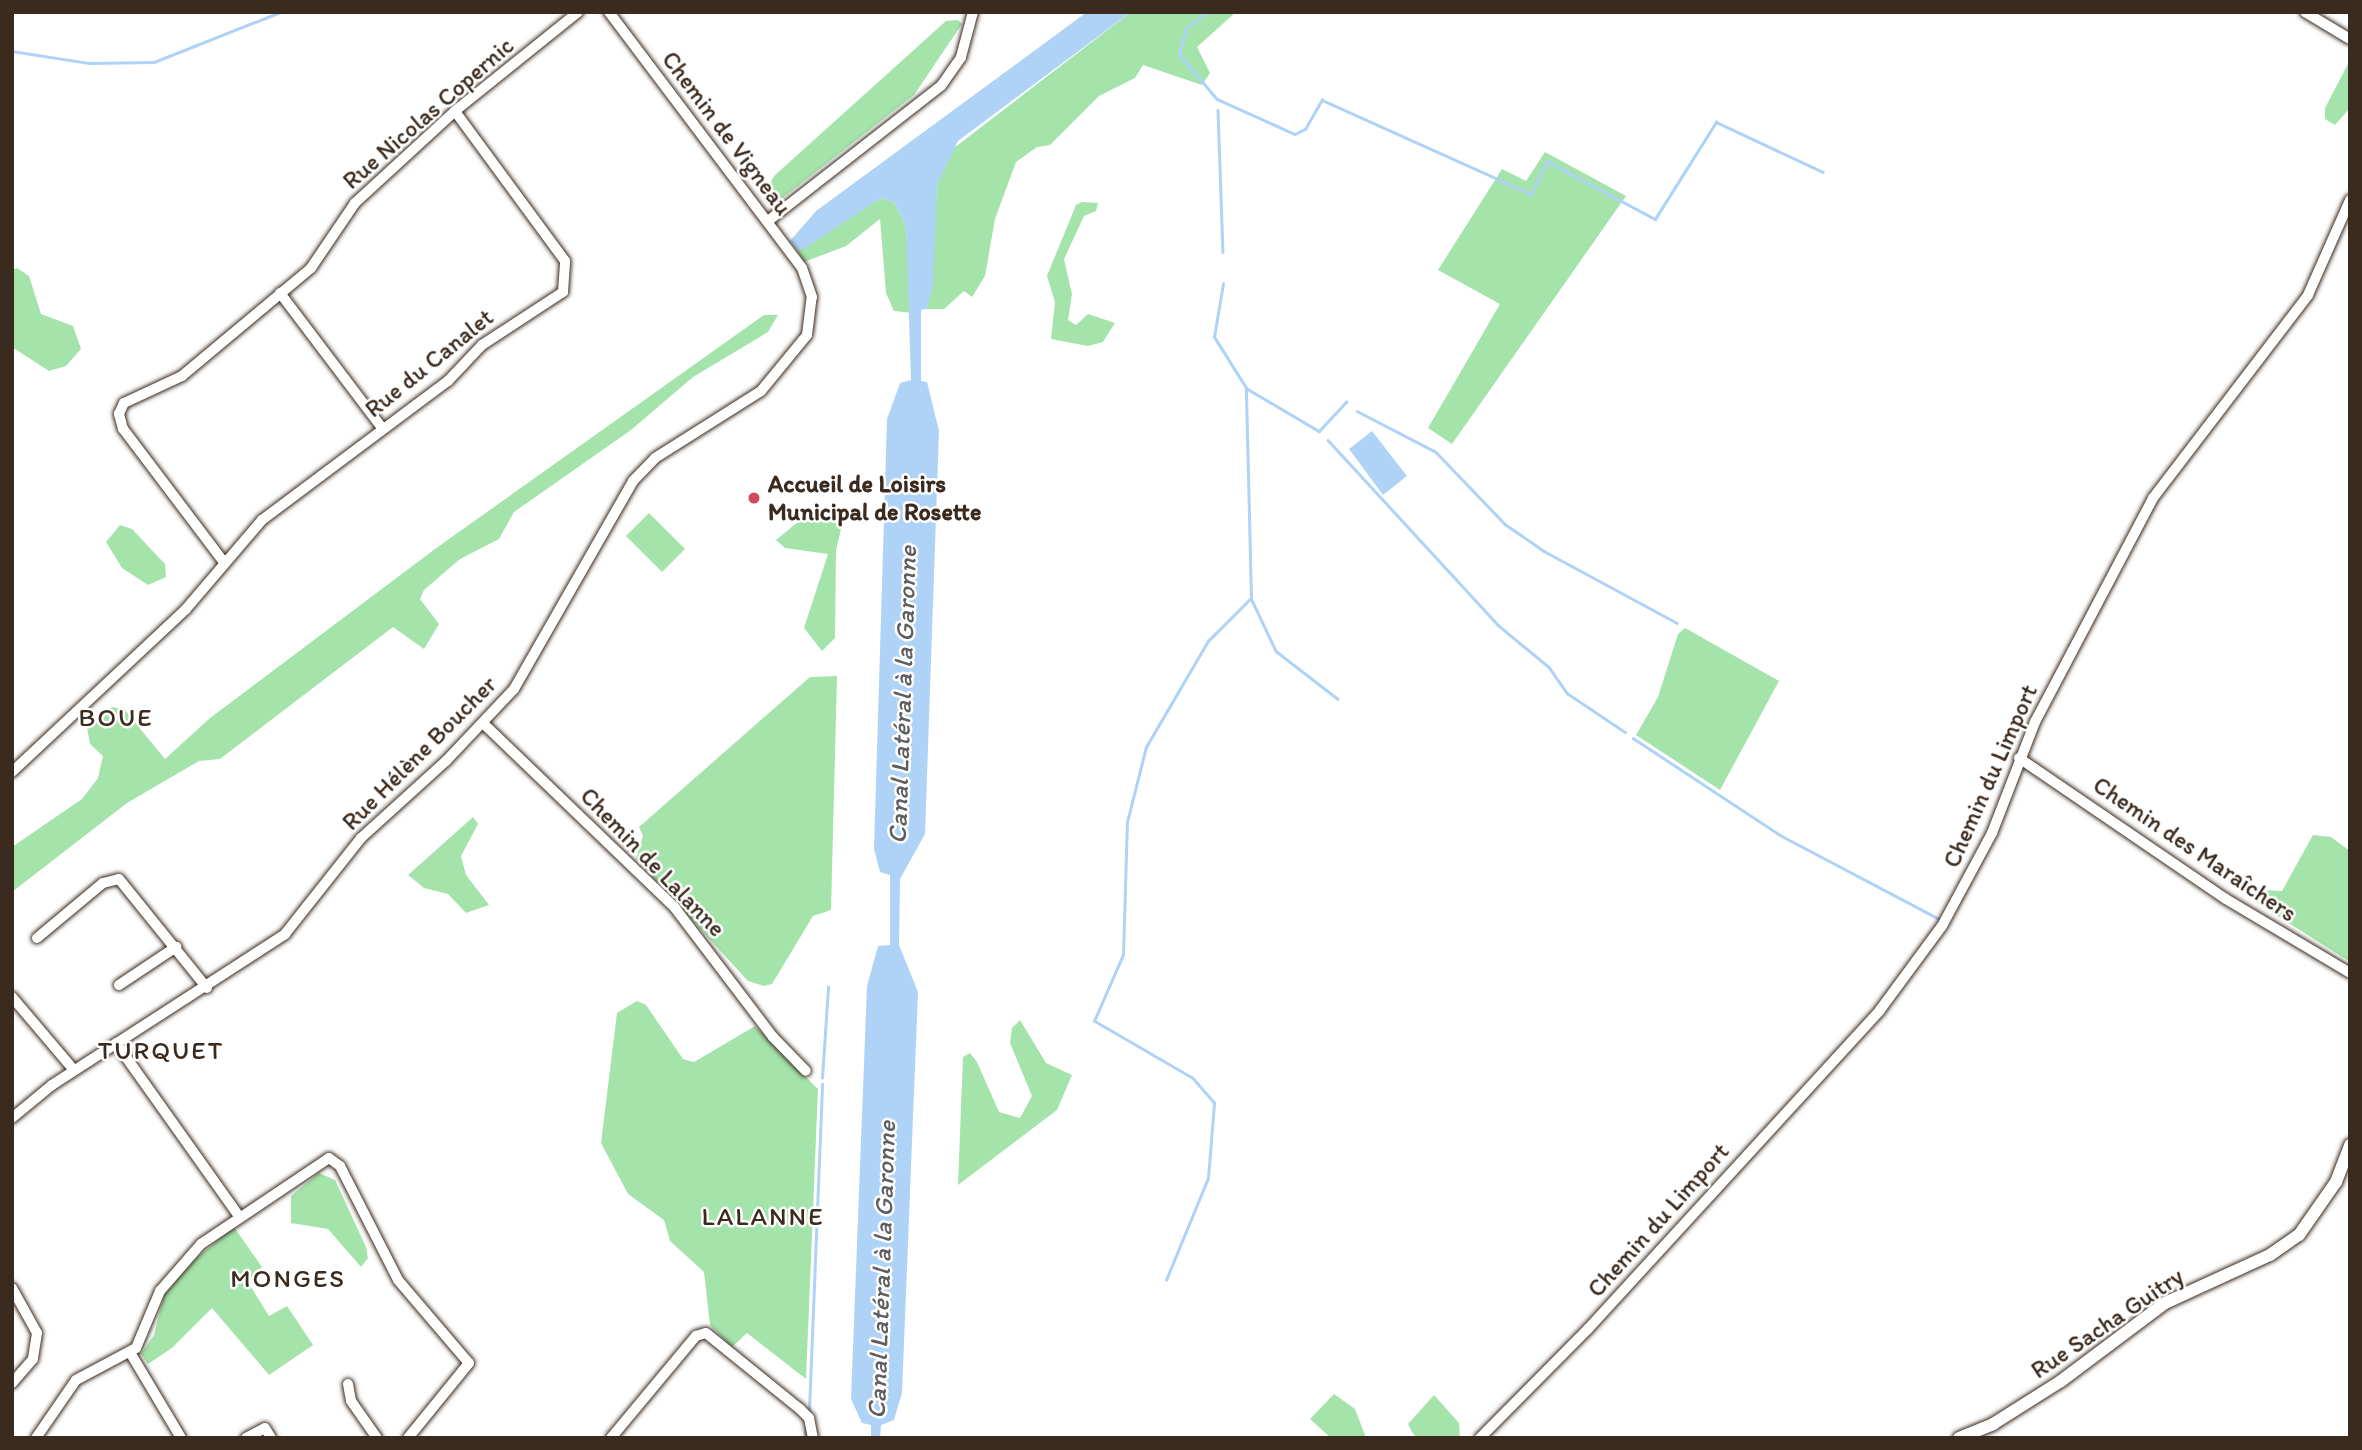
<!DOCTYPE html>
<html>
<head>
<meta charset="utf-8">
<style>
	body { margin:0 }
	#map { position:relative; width:2362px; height:1450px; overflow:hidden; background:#fff; font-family:Itim,sans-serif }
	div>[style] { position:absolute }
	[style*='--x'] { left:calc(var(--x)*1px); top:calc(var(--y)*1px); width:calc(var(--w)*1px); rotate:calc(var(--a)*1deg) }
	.green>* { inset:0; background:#a4e3aa }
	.water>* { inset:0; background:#aed3f7 }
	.stream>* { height:2.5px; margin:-1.25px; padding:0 1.25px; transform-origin:1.25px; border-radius:1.25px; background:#aed3f7 }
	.roads { filter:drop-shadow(0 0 2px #3b2a1e) drop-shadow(0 0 2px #3b2a1e) }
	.minor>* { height:10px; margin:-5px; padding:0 5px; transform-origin:5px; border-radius:5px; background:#fff }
	.tertiary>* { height:12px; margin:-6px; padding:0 6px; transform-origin:6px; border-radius:6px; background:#fff }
	.dots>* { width:19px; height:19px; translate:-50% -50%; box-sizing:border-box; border:4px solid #fff; border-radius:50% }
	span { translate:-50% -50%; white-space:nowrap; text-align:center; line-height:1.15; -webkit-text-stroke:5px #fff; paint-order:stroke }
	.street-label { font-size:24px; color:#3b2a1e }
	.poi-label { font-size:24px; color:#3b2a1e; font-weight:700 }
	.left { translate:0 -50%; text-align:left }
	.water-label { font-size:26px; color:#5e5d5f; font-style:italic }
	.neighbourhood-label { font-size:26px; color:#3b2a1e; letter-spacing:2px }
	.frame { position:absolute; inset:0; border:14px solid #3b2a1e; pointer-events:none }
</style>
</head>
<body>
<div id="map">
	<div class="green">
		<i style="clip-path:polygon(1131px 12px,1236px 12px,1197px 47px,1210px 73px,1202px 85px,1143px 65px,1135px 78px,1099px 96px,1050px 145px,1037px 147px,1016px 162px,995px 219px,985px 276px,972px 297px,964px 291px,944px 309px,927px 309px,937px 185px,950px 151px)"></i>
		<i style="clip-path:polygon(958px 20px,962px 24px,914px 95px,780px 200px,764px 196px,774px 176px,946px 21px)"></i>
		<i style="clip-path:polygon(2350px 60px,2350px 108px,2335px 125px,2325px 119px,2325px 108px)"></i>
		<i style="clip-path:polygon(1545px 152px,1626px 196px,1452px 444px,1428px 428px,1500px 304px,1438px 270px,1502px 169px,1526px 181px)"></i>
		<i style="clip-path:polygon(881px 198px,894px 202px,906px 226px,912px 313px,894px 311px,886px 293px,880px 219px,846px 246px,804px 262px,797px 250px)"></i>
		<i style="clip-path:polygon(1082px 202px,1098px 203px,1096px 211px,1084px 216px,1064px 259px,1072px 294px,1068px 320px,1076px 325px,1088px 314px,1115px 323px,1103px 342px,1088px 346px,1051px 339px,1055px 302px,1047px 276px,1076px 205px)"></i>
		<i style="clip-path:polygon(17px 268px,29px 276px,41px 314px,73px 326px,81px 349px,66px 366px,49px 371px,12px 347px,12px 270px)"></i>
		<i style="clip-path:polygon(764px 315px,778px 315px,768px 332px,693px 377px,631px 430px,514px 512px,499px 539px,460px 559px,424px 590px,420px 599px,439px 624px,424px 649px,393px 627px,220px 759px,199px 761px,127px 803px,12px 892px,12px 847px,82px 799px,98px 778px,103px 756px,90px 744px,87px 728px,97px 718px,112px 707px,124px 709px,165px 759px,210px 718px,435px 549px)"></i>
		<i style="clip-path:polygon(832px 511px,842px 525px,836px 550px,835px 638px,822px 651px,804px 628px,828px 554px,785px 548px,776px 540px,804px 517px)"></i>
		<i style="clip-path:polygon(649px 513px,685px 549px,662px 572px,626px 536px)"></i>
		<i style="clip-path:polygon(120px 525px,132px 529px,165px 564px,166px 577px,148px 585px,122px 568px,106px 542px)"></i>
		<i style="clip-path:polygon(1685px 628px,1779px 681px,1720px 790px,1636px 735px,1658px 697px,1678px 634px)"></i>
		<i style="clip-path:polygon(837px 676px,831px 910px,813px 916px,772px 984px,764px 986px,748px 981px,636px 859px,643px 836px,639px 827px,810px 677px)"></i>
		<i style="clip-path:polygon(473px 817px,478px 824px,461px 856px,466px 875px,489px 905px,466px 913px,448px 894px,424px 888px,408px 875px)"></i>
		<i style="clip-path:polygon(2313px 835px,2331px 837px,2350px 851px,2350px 962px,2256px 902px,2262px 890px,2282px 891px)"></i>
		<i style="clip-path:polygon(637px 1001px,646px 1005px,683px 1059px,694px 1062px,755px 1026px,818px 1089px,806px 1379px,747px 1333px,732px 1347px,710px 1325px,704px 1272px,670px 1241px,664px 1220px,628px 1194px,601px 1143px,617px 1013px)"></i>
		<i style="clip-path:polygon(1020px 1020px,1046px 1063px,1072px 1075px,1057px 1110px,958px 1185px,963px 1057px,970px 1053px,977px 1062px,999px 1112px,1020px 1118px,1032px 1096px,1010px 1043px,1012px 1028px)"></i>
		<i style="clip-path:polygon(319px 1173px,335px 1180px,366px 1247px,368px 1258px,361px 1267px,328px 1229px,291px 1223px,291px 1196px)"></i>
		<i style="clip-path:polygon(234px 1227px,262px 1267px,248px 1282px,269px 1316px,287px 1306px,313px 1345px,269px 1375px,212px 1308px,172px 1348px,148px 1364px,141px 1354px,154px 1335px,164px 1295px,194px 1260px)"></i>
		<i style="clip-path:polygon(1334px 1394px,1355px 1409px,1366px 1438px,1331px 1438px,1310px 1419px)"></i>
		<i style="clip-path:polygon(1434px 1395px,1459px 1423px,1460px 1438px,1417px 1438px,1412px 1432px,1408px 1424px)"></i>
	</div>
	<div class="water">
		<i style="clip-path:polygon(1087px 12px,1131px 12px,958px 141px,937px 185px,933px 285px,927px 309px,921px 310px,921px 381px,927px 382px,939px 431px,925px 834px,900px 879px,899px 945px,918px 992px,902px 1393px,894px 1420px,881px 1425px,880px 1438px,871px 1438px,871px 1425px,862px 1423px,851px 1399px,867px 986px,878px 946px,890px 945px,890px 875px,880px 872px,874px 849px,887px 419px,900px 383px,911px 380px,906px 226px,894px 202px,881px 198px,805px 248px,797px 250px,790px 241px,816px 211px)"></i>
		<i style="clip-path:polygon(1372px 431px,1407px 476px,1383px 495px,1349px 449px)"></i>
	</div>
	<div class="stream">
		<i style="--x:1208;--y:12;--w:28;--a:142"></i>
		<i style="--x:1186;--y:29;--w:27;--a:103"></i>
		<i style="--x:1180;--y:55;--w:57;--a:49.9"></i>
		<i style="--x:1217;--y:99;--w:85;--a:24.2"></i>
		<i style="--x:1295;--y:134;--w:11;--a:-27"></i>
		<i style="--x:1305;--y:129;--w:34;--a:-60"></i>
		<i style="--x:1322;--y:100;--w:229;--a:24.2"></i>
		<i style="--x:1531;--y:194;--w:37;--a:-64"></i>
		<i style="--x:1547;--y:161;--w:123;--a:28.2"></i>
		<i style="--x:1655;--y:219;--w:115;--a:-57.8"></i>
		<i style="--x:1716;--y:122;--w:118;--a:25"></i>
		<i style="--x:12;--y:51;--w:78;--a:8.9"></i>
		<i style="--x:89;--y:63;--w:65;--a:-0.9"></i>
		<i style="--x:154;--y:62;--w:136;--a:-21.6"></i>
		<i style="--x:1218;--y:110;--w:142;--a:88"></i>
		<i style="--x:1246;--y:388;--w:85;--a:30.5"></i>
		<i style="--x:1319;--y:431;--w:40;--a:-47"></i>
		<i style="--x:1357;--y:411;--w:89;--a:27.4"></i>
		<i style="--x:1436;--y:452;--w:100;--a:46.2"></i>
		<i style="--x:1505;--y:524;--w:47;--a:34.7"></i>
		<i style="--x:1544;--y:551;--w:151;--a:28.4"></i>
		<i style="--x:1328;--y:440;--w:251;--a:47.4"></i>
		<i style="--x:1498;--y:625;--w:66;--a:39.5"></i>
		<i style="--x:1549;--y:667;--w:32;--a:55"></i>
		<i style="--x:1567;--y:693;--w:70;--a:33.9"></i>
		<i style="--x:1251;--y:598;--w:59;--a:64.7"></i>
		<i style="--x:1276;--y:651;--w:78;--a:37.7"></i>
		<i style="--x:1633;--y:738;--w:176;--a:33.4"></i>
		<i style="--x:1780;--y:835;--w:180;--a:27.8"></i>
		<i style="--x:822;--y:1078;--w:91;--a:-86.2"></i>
		<i style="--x:1166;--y:1280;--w:110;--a:-67.6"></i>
		<i style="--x:1208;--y:1178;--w:75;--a:-85.4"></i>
		<i style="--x:1214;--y:1103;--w:33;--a:-131"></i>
		<i style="--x:1192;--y:1078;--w:113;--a:-149.8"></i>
		<i style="--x:1094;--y:1021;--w:72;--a:-66.3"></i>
		<i style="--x:1123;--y:955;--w:133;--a:-88.3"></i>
		<i style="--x:1127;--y:822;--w:77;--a:-75.8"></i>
		<i style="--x:1146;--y:747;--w:123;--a:-59.7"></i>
		<i style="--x:1208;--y:641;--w:61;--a:-45"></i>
		<i style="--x:1251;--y:598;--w:210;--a:-91.4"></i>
		<i style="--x:1246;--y:388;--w:60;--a:-122.1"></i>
		<i style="--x:1214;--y:337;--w:54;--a:-80.4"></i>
		<i style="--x:809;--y:1410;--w:326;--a:-87.7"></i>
		<i style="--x:805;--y:1434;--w:8;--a:-83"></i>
	</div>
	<div class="roads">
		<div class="minor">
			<i style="--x:2305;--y:12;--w:52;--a:31"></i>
			<i style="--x:768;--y:221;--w:219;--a:-38"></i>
			<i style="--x:941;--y:86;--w:35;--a:-55"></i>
			<i style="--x:961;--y:57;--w:47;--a:-75.1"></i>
			<i style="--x:280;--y:293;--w:169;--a:52.9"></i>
			<i style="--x:223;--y:561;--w:166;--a:-127.1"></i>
			<i style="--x:123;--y:429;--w:16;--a:-105"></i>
			<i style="--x:119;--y:414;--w:12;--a:-66"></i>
			<i style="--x:124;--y:403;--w:64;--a:-25"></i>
			<i style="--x:182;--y:376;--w:168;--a:-39.9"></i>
			<i style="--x:311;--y:268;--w:78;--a:-55.9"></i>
			<i style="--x:355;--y:203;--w:136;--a:-42.6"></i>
			<i style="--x:455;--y:111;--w:158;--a:-38.8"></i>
			<i style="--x:484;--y:724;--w:265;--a:43.9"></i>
			<i style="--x:675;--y:908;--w:162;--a:52.8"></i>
			<i style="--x:773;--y:1037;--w:47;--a:45.9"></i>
			<i style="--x:2019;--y:758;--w:250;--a:34.3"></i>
			<i style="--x:2226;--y:899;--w:144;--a:30.8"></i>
			<i style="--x:12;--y:772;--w:238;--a:-43.1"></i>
			<i style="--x:186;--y:609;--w:117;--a:-49.5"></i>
			<i style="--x:262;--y:520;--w:232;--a:-36.8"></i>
			<i style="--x:448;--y:381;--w:50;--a:-46.6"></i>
			<i style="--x:482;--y:345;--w:97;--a:-33.2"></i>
			<i style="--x:563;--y:292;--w:31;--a:-86"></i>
			<i style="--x:565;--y:261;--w:186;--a:-126.3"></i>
			<i style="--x:37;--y:938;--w:86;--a:-39.8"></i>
			<i style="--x:103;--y:883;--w:16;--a:-14"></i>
			<i style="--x:119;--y:879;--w:140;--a:51.1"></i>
			<i style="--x:119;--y:985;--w:69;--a:-33.7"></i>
			<i style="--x:12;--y:997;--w:96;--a:49.7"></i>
			<i style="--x:116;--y:1043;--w:212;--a:54.6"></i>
			<i style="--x:12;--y:1118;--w:52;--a:-39.5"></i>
			<i style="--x:52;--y:1085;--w:278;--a:-32.9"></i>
			<i style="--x:285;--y:934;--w:122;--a:-51.6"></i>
			<i style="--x:361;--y:838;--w:115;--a:-42.2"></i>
			<i style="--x:446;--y:761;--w:99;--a:-46.6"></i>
			<i style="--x:514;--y:689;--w:240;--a:-60.2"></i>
			<i style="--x:633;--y:481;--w:32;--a:-46"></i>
			<i style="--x:655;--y:458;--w:125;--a:-32.3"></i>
			<i style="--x:761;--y:391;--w:72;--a:-50.6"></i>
			<i style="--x:807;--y:335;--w:38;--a:-83"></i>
			<i style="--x:812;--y:297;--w:31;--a:-109"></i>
			<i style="--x:802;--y:268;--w:321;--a:-127"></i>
			<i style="--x:12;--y:1288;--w:51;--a:60.9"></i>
			<i style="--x:37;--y:1333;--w:26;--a:99"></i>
			<i style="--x:33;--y:1359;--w:32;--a:131"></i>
			<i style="--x:131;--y:1354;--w:98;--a:59.2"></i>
			<i style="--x:348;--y:1384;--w:17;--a:80"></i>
			<i style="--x:351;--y:1401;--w:45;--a:54.9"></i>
			<i style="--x:36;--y:1438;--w:70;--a:-55.4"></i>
			<i style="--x:76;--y:1380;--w:68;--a:-28.1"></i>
			<i style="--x:136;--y:1348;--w:62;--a:-67.2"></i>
			<i style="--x:160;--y:1291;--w:62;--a:-48.9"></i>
			<i style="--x:201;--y:1244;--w:154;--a:-33.9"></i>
			<i style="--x:329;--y:1158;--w:14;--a:36"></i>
			<i style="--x:340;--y:1166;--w:128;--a:63"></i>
			<i style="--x:398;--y:1280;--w:109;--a:49.5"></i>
			<i style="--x:469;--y:1363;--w:97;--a:129.1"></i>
			<i style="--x:246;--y:1438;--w:21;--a:-28"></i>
			<i style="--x:265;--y:1428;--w:12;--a:59"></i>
			<i style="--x:611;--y:1438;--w:133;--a:-50.2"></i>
			<i style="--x:696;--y:1336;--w:10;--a:-17"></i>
			<i style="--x:706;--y:1333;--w:121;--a:39"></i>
			<i style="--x:800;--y:1409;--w:13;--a:45"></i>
			<i style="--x:809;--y:1418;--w:20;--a:79"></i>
			<i style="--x:1480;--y:1438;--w:153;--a:-45.3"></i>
			<i style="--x:1588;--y:1329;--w:432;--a:-47.5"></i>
			<i style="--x:1880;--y:1010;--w:104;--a:-53.6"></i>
			<i style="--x:1942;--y:926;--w:106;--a:-61.7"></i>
			<i style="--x:1992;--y:833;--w:119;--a:-68.8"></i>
			<i style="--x:2035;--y:722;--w:253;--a:-62.2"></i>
			<i style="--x:2153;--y:498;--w:255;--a:-52.6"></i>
			<i style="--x:2308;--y:295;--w:104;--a:-66.1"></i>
		</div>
		<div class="tertiary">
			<i style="--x:1959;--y:1438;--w:37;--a:-22"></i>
			<i style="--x:1993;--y:1424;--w:80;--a:-32.3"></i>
			<i style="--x:2061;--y:1381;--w:130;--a:-36.9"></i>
			<i style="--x:2165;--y:1303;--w:115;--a:-24.6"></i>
			<i style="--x:2270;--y:1255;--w:35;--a:-35"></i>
			<i style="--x:2299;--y:1235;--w:65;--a:-55.1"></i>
			<i style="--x:2336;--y:1182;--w:40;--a:-69"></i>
		</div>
	</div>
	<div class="dots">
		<i style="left:754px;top:498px;background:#d1495b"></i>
	</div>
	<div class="street-label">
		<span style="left:428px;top:113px;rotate:-41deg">Rue Nicolas Copernic</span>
		<span style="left:727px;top:133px;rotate:53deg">Chemin de Vigneau</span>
		<span style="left:429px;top:363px;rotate:-39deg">Rue du Canalet</span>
		<span style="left:419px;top:753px;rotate:-45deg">Rue Hélène Boucher</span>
		<span style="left:1990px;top:776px;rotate:-66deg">Chemin du Limport</span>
		<span style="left:2195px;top:849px;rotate:34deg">Chemin des Maraîchers</span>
		<span style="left:653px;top:862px;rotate:46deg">Chemin de Lalanne</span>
		<span style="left:1658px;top:1220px;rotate:-48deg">Chemin du Limport</span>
		<span style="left:2107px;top:1323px;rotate:-34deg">Rue Sacha Guitry</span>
	</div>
	<div class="poi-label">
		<span class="left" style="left:768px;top:498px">Accueil de Loisirs<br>Municipal de Rosette</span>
	</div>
	<div class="water-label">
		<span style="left:903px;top:695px;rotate:-88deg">Canal Latéral à la Garonne</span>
		<span style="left:882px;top:1270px;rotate:-88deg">Canal Latéral à la Garonne</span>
	</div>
	<div class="neighbourhood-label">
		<span style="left:116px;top:718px">BOUE</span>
		<span style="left:161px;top:1051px">TURQUET</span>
		<span style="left:763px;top:1217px">LALANNE</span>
		<span style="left:288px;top:1279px">MONGES</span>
	</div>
	<div class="frame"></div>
</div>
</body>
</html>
